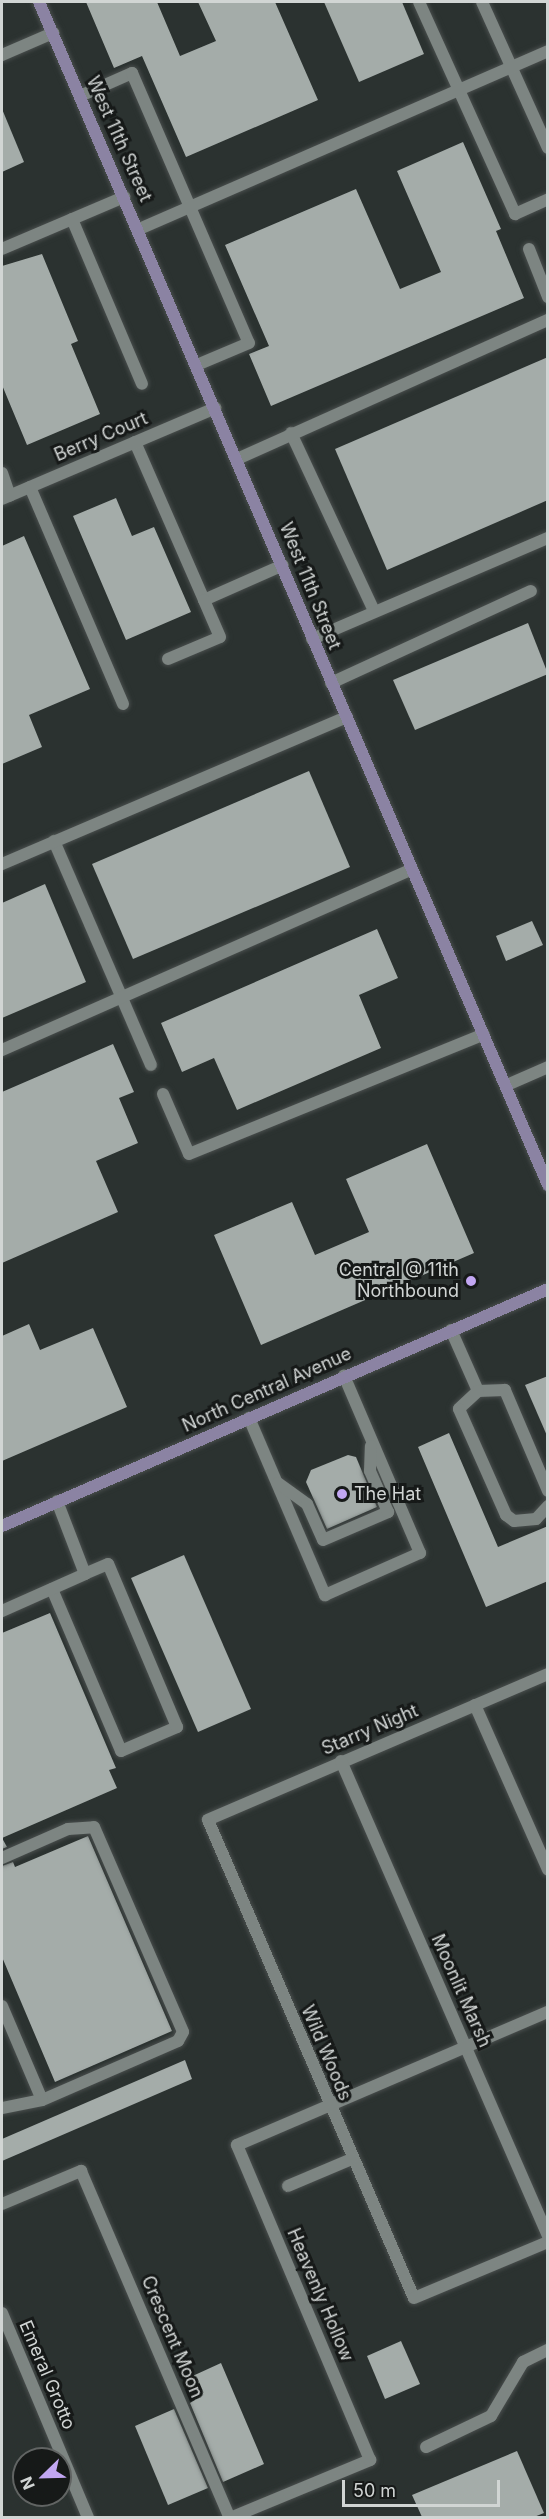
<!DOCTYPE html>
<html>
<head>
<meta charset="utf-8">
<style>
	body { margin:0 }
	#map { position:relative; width:549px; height:2519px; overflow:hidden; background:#2b3230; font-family:Inter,sans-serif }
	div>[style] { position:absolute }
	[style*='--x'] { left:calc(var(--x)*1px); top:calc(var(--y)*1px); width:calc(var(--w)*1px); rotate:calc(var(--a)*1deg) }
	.building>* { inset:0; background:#a4aca9 }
	.roads { filter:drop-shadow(0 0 2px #494e4d) drop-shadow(0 0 2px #494e4d) }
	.lane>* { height:12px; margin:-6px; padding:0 6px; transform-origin:6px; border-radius:6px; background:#7d8582 }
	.street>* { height:12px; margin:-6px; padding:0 6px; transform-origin:6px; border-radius:6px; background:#7d8582 }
	.secondary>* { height:12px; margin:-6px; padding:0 6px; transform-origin:6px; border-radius:6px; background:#8b83a3 }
	.dots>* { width:16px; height:16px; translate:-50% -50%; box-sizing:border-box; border:3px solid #161918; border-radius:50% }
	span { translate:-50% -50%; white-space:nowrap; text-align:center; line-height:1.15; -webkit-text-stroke:6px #161918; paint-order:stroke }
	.street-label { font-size:18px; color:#d1d5d4 }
	.poi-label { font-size:18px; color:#d1d5d4 }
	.right { translate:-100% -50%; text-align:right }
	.left { translate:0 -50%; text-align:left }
	.frame { position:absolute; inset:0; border:3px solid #d1d5d4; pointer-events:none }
	.north { position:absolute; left:12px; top:2447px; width:60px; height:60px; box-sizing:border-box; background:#161918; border:2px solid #616463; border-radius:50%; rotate:247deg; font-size:16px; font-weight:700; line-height:24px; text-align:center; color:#d1d5d4 }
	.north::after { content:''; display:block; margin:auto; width:21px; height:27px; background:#c2a7f2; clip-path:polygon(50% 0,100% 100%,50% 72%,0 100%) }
	.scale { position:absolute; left:342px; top:2480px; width:158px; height:27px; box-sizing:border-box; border:3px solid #d1d5d4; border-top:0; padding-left:8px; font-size:18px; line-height:21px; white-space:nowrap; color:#d1d5d4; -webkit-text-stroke:4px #161918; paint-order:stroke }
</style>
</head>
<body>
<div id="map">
	<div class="building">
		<i style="clip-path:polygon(86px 2px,157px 2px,180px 56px,216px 41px,198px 2px,275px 2px,318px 100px,186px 157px,142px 56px,114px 68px)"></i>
		<i style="clip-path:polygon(324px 2px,402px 2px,424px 54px,359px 82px)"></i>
		<i style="clip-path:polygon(2px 109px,24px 162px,2px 172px)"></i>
		<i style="clip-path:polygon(463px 142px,501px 229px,496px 231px,524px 298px,271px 406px,249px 354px,269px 346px,225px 245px,356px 189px,400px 289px,441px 272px,397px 171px)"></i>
		<i style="clip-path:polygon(42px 254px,78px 341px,71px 344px,100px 414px,27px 445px,2px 385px,2px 266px)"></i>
		<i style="clip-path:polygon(548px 357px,548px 500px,387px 570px,335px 449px)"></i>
		<i style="clip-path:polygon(116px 498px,132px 536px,154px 527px,191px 612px,126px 640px,73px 516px)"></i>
		<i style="clip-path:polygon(24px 536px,90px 689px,29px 715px,42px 747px,2px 764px,2px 546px)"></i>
		<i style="clip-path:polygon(528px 623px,548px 674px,415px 730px,393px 680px)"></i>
		<i style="clip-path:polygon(309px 771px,350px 867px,133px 959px,92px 864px)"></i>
		<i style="clip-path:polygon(45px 884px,86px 982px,2px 1018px,2px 903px)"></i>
		<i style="clip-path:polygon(532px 921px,543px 945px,506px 961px,496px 936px)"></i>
		<i style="clip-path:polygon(377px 929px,398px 978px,359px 995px,381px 1048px,237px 1110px,214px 1058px,182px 1072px,161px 1023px)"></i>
		<i style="clip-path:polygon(113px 1044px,134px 1092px,119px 1098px,138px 1143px,96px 1161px,118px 1212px,2px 1263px,2px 1092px)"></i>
		<i style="clip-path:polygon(427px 1144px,474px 1253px,261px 1345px,214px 1235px,292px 1202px,315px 1255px,369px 1232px,346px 1179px)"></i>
		<i style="clip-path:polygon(29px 1324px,40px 1350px,93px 1328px,127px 1407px,2px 1461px,2px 1336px)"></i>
		<i style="clip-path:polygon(548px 1376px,548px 1438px,525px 1385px)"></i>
		<i style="clip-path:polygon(449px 1433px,498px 1547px,548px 1526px,548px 1581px,486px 1607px,418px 1447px)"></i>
		<i style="clip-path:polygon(348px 1455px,356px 1457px,377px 1507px,327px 1529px,306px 1482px,311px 1470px)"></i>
		<i style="clip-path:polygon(184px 1555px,251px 1709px,198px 1732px,131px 1578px)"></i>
		<i style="clip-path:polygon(50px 1613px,116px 1768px,109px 1770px,117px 1788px,2px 1838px,7px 1847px,2px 1849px,2px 1633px)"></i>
		<i style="clip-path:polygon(88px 1836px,172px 2031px,55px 2082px,2px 1957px,2px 1866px,13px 1862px,15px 1867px)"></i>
		<i style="clip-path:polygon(185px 2060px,192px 2079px,2px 2161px,2px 2139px)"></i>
		<i style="clip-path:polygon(401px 2341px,420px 2384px,385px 2399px,367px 2356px)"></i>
		<i style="clip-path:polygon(221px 2363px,264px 2464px,223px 2482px,190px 2403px,195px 2400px,186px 2379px)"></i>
		<i style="clip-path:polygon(174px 2409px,208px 2488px,168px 2505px,135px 2426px)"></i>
		<i style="clip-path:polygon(517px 2451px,544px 2513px,534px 2517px,422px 2517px,412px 2495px)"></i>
	</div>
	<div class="roads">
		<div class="lane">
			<i style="--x:419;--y:2;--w:233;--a:65.6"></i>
			<i style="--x:515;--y:214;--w:36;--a:-24"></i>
			<i style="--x:482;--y:2;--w:160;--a:65.7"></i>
			<i style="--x:2;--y:55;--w:56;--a:-23.3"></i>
			<i style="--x:80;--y:96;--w:57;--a:-23.9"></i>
			<i style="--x:132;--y:73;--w:294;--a:66.6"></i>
			<i style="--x:249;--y:343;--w:56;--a:157.1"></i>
			<i style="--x:72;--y:219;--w:179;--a:67"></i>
			<i style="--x:139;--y:229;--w:446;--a:-23.5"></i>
			<i style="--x:2;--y:249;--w:133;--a:-23.1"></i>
			<i style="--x:529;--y:249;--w:52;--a:68.4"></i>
			<i style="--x:291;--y:433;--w:196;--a:65"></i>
			<i style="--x:135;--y:442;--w:172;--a:66.4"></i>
			<i style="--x:204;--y:600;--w:86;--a:-23.9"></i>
			<i style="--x:237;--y:459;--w:341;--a:-24.1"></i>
			<i style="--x:2;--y:473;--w:24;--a:71"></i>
			<i style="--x:30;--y:487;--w:236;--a:66.8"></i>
			<i style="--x:312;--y:639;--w:257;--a:-23.2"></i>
			<i style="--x:168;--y:659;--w:56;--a:-22.9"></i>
			<i style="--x:220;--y:637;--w:40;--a:-113.4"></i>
			<i style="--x:331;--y:683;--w:220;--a:-24.7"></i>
			<i style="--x:54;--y:841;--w:244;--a:66.6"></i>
			<i style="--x:2;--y:864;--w:375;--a:-23.1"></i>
			<i style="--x:2;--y:1050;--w:448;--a:-23.8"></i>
			<i style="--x:163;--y:1094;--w:65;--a:66.6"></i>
			<i style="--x:189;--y:1154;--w:318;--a:-22.1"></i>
			<i style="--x:451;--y:1330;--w:67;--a:66.1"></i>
			<i style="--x:249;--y:1418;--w:193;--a:66.8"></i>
			<i style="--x:325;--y:1595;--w:104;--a:-23.9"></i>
			<i style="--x:420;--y:1553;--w:193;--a:-113.2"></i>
			<i style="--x:278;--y:1483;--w:36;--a:36"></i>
			<i style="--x:307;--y:1504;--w:39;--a:66"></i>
			<i style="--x:323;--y:1540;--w:71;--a:-23.3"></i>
			<i style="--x:388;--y:1512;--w:45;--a:-113.7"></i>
			<i style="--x:370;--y:1471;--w:25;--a:-88"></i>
			<i style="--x:548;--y:1491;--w:110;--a:-113.1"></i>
			<i style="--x:505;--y:1390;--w:27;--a:178"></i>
			<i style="--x:478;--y:1391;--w:26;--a:137"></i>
			<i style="--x:459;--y:1409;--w:116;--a:66.1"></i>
			<i style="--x:506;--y:1515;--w:10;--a:37"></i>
			<i style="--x:514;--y:1521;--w:22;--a:-5"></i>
			<i style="--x:536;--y:1519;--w:18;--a:-47"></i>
			<i style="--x:52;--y:1589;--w:176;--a:66.9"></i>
			<i style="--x:121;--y:1751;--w:61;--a:-23.2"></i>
			<i style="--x:177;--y:1727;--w:177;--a:-112.9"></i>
			<i style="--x:108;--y:1564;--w:25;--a:157"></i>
			<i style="--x:2;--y:1611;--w:91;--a:-24"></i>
			<i style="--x:85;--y:1574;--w:78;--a:-111"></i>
			<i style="--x:2;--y:1858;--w:72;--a:-23.7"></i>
			<i style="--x:68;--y:1829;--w:26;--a:-4"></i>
			<i style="--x:94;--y:1827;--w:223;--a:66.5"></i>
			<i style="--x:183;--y:2032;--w:10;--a:119"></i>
			<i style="--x:178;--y:2041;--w:148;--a:156.5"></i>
			<i style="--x:42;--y:2100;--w:41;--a:168.7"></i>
			<i style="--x:2;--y:2006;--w:102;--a:66.9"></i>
			<i style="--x:426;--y:2447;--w:72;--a:-25.5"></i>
			<i style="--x:491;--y:2416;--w:63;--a:-59.3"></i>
			<i style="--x:523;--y:2362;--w:28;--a:-26"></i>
		</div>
		<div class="street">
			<i style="--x:2;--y:499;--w:232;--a:-23.1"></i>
			<i style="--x:507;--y:1085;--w:45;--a:-23.7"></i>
			<i style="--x:548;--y:1674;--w:370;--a:156.8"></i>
			<i style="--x:208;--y:1820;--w:520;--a:66.69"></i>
			<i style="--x:414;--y:2298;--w:145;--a:-22.7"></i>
			<i style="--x:475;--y:1705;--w:180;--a:66.1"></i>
			<i style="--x:341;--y:1761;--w:518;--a:66.45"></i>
			<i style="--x:288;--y:2186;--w:69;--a:-22.9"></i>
			<i style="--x:2;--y:2204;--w:86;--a:-22.7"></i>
			<i style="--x:81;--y:2171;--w:378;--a:66.8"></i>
			<i style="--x:2;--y:2313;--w:222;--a:67.2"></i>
			<i style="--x:230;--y:2518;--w:152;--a:-22.5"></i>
			<i style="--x:370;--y:2460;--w:342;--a:-112.9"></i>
			<i style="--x:237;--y:2145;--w:338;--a:-23.2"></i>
		</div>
		<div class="secondary">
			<i style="--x:39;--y:2;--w:1288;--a:66.72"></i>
			<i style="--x:2;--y:1526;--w:595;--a:-23.46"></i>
		</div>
	</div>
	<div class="dots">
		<i style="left:471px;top:1281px;background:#c2a7f2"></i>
		<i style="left:342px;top:1494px;background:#c2a7f2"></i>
	</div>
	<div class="street-label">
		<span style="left:119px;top:139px;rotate:66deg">West 11th Street</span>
		<span style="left:101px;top:437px;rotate:-23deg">Berry Court</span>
		<span style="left:310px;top:586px;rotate:68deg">West 11th Street</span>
		<span style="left:267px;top:1390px;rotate:-24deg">North Central Avenue</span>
		<span style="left:370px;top:1730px;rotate:-23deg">Starry Night</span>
		<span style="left:461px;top:1991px;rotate:66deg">Moonlit Marsh</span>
		<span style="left:326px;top:2053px;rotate:67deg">Wild Woods</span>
		<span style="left:320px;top:2295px;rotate:67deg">Heavenly Hollow</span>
		<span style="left:172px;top:2337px;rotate:67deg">Crescent Moon</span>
		<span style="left:47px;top:2375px;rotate:67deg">Emeral Grotto</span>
	</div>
	<div class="poi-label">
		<span class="right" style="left:459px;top:1281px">Central @ 11th<br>Northbound</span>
		<span class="left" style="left:354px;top:1494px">The Hat</span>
	</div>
	<div class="frame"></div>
	<div class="north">N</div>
	<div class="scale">50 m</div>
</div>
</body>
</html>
